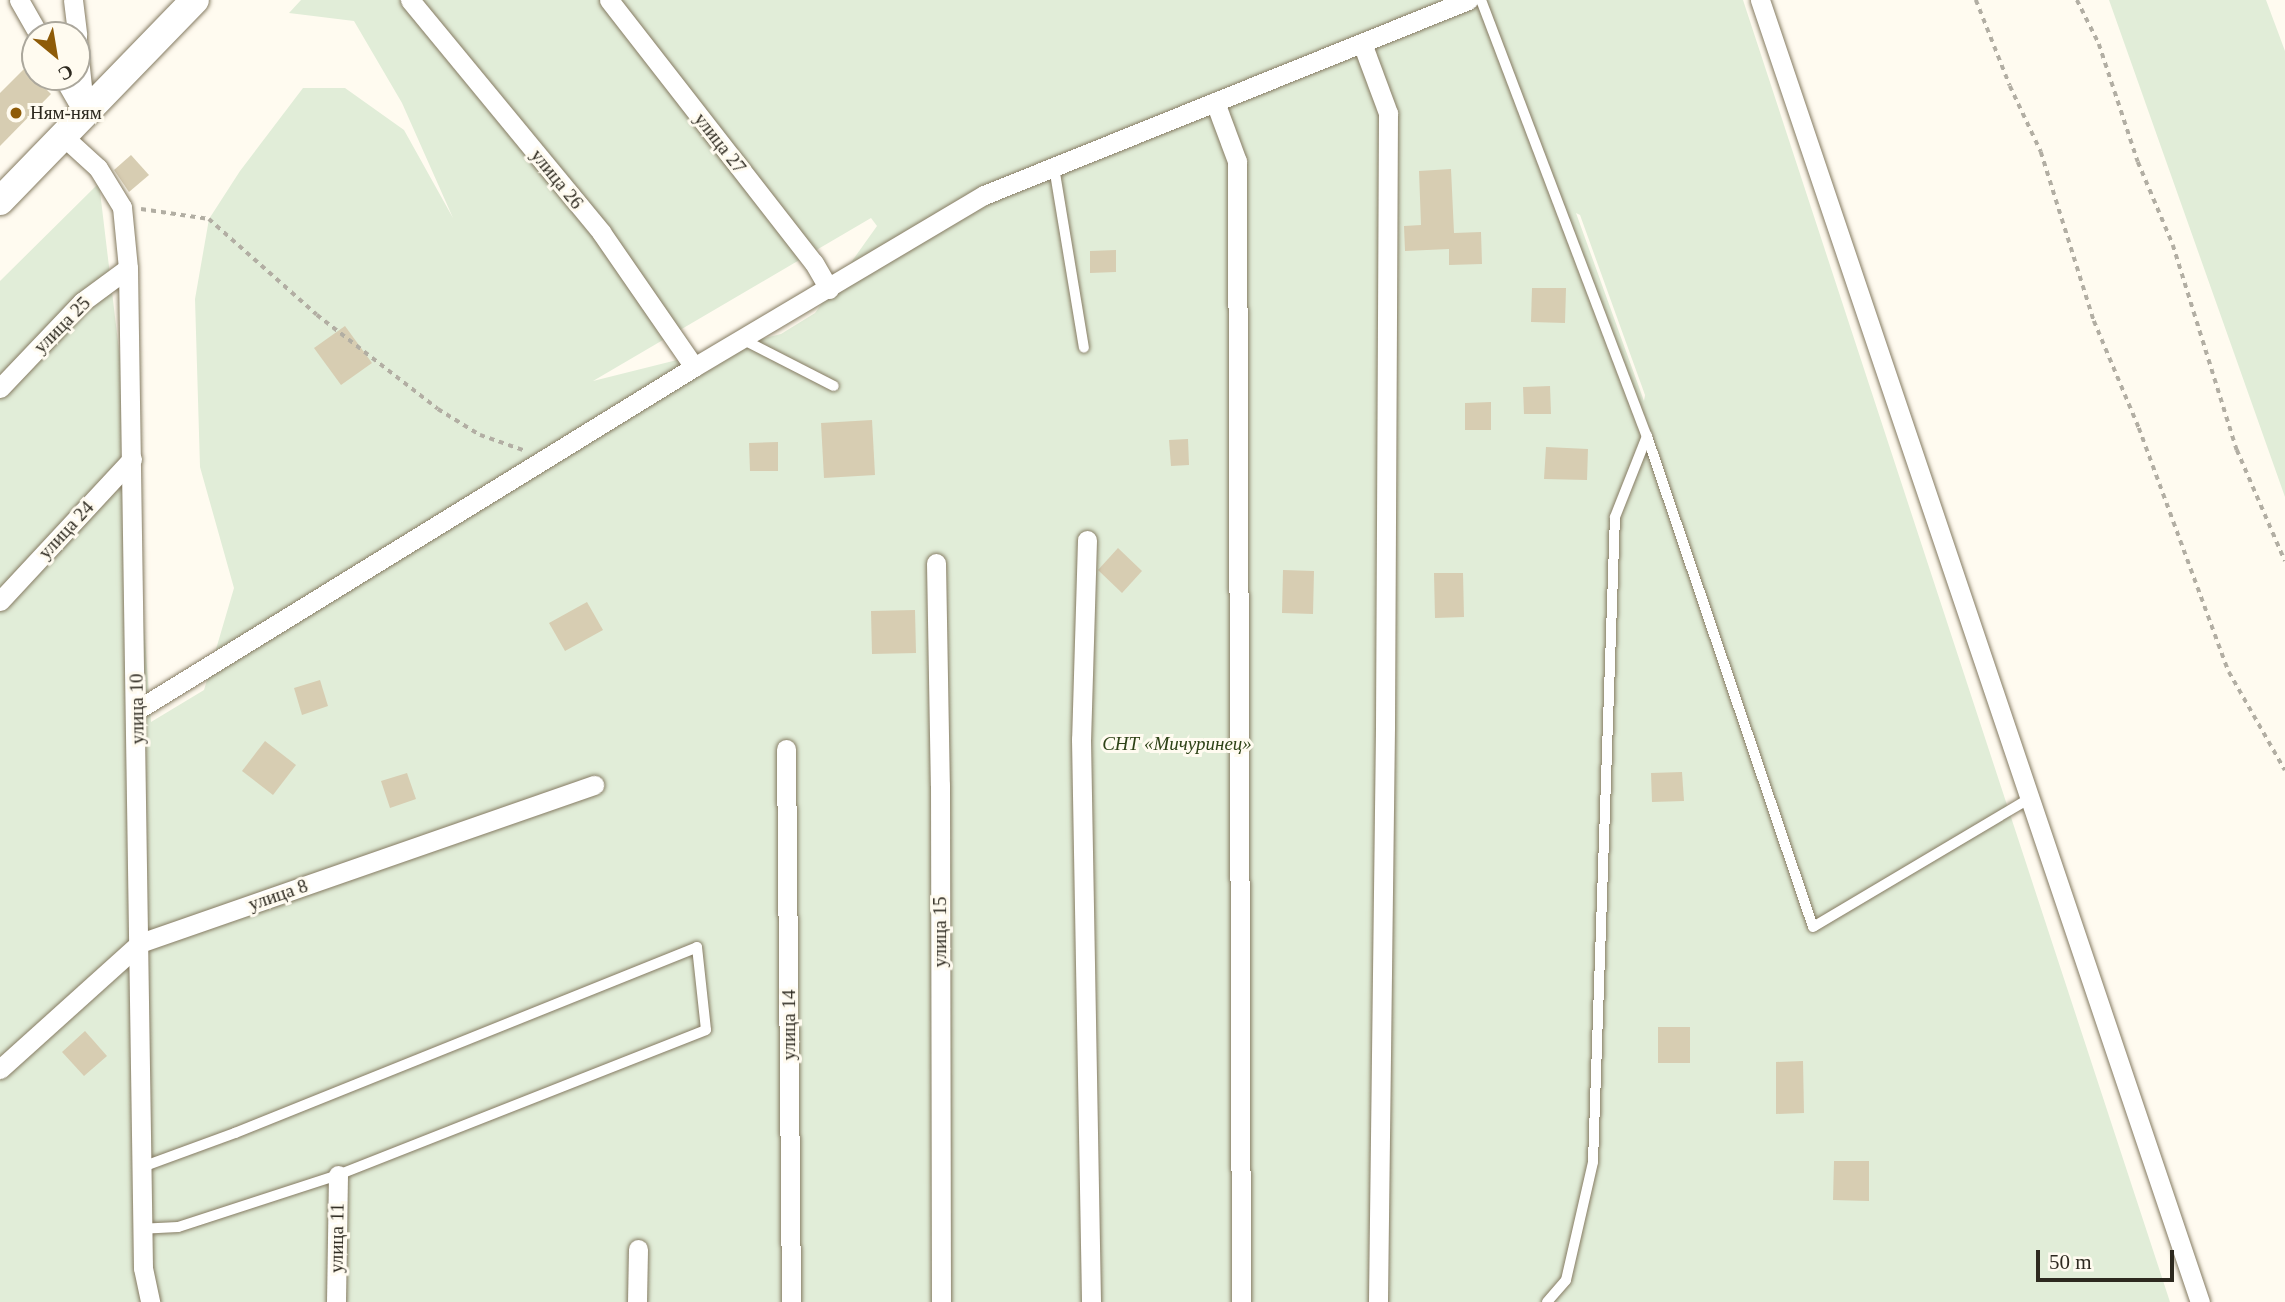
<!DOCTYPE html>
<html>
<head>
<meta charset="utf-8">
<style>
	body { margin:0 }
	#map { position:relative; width:2285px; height:1302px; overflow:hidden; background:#fffbf0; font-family:"Times New Roman",serif }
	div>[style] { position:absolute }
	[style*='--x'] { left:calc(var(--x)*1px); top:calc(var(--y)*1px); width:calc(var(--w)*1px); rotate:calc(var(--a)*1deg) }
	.green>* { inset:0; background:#e1edd8 }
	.building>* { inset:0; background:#d7cdb2 }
	.path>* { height:3.5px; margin-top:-1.75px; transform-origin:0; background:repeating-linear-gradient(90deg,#b2aea3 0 5px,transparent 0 10px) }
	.roads { filter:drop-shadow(0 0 2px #857b62) drop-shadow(0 0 2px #857b62) }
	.service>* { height:10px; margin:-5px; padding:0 5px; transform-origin:5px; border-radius:5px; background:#fff }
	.minor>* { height:19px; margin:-9.5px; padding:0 9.5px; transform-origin:9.5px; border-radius:9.5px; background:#fff }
	.secondary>* { height:28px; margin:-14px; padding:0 14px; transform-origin:14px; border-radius:14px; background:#fff }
	.dots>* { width:19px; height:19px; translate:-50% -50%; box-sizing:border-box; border:4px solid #fffbf0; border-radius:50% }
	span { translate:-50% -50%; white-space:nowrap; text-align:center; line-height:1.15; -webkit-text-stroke:6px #fffbf0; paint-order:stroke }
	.poi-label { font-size:19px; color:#2d291f }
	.left { translate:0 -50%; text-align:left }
	.street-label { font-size:19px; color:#2d291f }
	.park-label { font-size:19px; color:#2d4216; font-style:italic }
	.north { position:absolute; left:21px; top:21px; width:70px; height:70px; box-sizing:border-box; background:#fffbf0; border:2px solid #aba79c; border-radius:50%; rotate:150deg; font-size:19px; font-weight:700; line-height:28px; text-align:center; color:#2d291f }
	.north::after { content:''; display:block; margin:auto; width:24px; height:32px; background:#8e5b08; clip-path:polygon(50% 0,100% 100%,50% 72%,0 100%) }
	.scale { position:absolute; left:2036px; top:1250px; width:138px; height:32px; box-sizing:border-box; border:4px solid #2d291f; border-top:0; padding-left:9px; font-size:21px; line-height:24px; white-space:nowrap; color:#2d291f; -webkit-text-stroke:5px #fffbf0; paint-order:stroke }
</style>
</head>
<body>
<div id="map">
	<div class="green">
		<i style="clip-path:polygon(evenodd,301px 0,1743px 0,2170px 1302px,0 1302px,0 281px,99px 183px,132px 459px,151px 722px,204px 690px,234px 588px,200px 467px,195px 299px,209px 219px,240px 171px,303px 88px,345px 88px,404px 130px,453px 218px,402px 103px,354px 21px,289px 13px,301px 0,1576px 213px,1580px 215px,1645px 395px,1644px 401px,1576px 213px,301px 0,871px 218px,877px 226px,815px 313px,781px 334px,593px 381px,871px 218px)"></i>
		<i style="clip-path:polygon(2109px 0,2266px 0,2285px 51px,2285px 497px)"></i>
	</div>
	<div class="building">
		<i style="clip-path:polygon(25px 68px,51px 94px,0 146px,0 93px)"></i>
		<i style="clip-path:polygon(131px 155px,149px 175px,129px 192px,114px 170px)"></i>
		<i style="clip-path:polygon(1451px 169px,1454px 233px,1481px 232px,1482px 264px,1449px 265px,1449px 249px,1405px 251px,1404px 226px,1421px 225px,1419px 171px)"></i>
		<i style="clip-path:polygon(1116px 250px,1116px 272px,1090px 273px,1090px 251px)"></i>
		<i style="clip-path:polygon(1532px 288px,1566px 288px,1565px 323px,1531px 322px)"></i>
		<i style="clip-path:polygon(345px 326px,372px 363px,341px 385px,314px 348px)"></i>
		<i style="clip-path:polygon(1550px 386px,1551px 414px,1524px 414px,1523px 387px)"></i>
		<i style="clip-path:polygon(1491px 402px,1491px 430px,1465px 430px,1465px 403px)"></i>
		<i style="clip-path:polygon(872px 420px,875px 475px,824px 478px,821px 423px)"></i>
		<i style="clip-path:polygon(1188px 439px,1189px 465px,1171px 466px,1169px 440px)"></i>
		<i style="clip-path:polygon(778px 442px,778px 471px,750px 471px,749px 443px)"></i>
		<i style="clip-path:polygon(1546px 447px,1588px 449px,1587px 480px,1544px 479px)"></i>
		<i style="clip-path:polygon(1118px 548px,1142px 571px,1122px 593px,1098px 570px)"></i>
		<i style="clip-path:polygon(1283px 570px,1314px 571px,1313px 614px,1282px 613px)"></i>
		<i style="clip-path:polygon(1434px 573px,1463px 573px,1464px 617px,1435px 618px)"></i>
		<i style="clip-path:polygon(587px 602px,603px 630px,565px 651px,549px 623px)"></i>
		<i style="clip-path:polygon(915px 610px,916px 653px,872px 654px,871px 611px)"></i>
		<i style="clip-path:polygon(320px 680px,328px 706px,302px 715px,294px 688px)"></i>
		<i style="clip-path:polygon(265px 741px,296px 765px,273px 795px,242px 771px)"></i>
		<i style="clip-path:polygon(1682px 772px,1684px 801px,1652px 802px,1651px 773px)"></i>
		<i style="clip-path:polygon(407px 773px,416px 799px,390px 808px,381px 781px)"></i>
		<i style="clip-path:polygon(1658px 1027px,1690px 1027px,1690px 1063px,1658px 1063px)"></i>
		<i style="clip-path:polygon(85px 1031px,107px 1056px,84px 1076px,62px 1052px)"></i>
		<i style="clip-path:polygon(1803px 1061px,1804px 1113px,1776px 1114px,1776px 1062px)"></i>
		<i style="clip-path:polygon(1834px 1161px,1869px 1161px,1869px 1201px,1833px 1200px)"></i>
	</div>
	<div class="path">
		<i style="--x:1976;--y:0;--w:92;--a:68.4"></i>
		<i style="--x:2010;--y:86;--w:73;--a:64.8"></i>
		<i style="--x:2041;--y:152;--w:177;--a:72.6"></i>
		<i style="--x:2094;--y:321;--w:116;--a:67.2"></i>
		<i style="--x:2139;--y:428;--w:260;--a:69.8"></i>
		<i style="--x:2229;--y:672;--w:113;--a:60.3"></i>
		<i style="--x:2077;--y:0;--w:49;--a:63.4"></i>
		<i style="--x:2099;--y:44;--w:124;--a:71.7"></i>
		<i style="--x:2138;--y:162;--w:90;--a:67.1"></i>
		<i style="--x:2173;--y:245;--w:215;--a:72.7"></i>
		<i style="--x:2237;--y:450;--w:121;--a:66.6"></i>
		<i style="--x:141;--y:209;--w:69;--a:8.4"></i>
		<i style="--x:209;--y:219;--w:144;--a:41.6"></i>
		<i style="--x:317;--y:315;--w:153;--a:37.8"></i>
		<i style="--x:438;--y:409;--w:49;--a:31.8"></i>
		<i style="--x:480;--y:435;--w:46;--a:19.2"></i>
	</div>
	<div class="roads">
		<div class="service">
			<i style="--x:1481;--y:0;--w:467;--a:69.2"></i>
			<i style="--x:1647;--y:436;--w:518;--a:71.32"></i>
			<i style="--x:1813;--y:927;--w:252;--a:-30.7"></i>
			<i style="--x:1054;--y:167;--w:183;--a:80.6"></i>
			<i style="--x:742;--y:339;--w:103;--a:27.1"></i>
			<i style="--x:142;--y:1167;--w:99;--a:-20.1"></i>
			<i style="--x:235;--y:1133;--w:498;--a:-21.9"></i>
			<i style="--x:697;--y:947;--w:83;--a:83.8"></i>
			<i style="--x:706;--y:1030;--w:396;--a:158.5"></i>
			<i style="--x:338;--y:1175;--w:168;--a:162"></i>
			<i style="--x:178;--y:1227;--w:35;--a:177"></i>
			<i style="--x:1547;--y:1302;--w:29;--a:-49"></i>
			<i style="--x:1566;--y:1280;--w:121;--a:-77.1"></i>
			<i style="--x:1593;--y:1162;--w:645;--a:-88.05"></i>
			<i style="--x:1615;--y:517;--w:87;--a:-68.4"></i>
		</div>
		<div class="minor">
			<i style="--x:19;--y:0;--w:40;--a:60.3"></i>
			<i style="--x:73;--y:0;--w:35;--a:83"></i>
			<i style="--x:410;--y:0;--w:301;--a:50.5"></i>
			<i style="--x:601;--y:232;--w:164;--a:55.4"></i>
			<i style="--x:609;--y:0;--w:333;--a:52.1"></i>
			<i style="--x:814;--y:263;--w:30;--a:60"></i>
			<i style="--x:1760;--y:0;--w:1374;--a:71.33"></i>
			<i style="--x:77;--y:39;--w:76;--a:84"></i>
			<i style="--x:1362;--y:43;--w:75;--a:69.6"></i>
			<i style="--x:1388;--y:113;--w:615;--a:90.28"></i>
			<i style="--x:1385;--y:728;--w:574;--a:90.7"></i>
			<i style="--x:63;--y:77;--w:36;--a:60"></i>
			<i style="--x:1215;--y:102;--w:63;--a:69.6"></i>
			<i style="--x:1237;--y:161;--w:1141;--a:89.8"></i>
			<i style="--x:64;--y:137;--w:46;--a:42.4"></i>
			<i style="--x:98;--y:168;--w:46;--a:58.4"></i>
			<i style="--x:122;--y:207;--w:61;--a:84.4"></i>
			<i style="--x:128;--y:268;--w:1000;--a:89.14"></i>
			<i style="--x:143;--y:1268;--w:35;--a:78"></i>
			<i style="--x:0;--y:388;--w:119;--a:-46.4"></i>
			<i style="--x:82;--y:302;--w:57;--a:-36.5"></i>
			<i style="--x:1087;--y:540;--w:199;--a:91.7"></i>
			<i style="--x:1081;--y:739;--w:563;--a:88.98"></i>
			<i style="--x:936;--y:563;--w:222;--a:89"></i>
			<i style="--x:940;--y:785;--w:517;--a:89.89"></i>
			<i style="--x:0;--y:601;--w:194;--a:-47.1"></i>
			<i style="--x:137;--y:710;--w:654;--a:-31.62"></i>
			<i style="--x:694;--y:367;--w:337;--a:-30.7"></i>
			<i style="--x:984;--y:195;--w:522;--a:-21.94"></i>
			<i style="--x:786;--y:749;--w:553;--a:89.48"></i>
			<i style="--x:0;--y:1069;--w:188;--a:-42"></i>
			<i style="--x:140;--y:943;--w:481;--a:-19.2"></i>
			<i style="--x:336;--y:1302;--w:127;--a:-89.1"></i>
			<i style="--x:637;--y:1302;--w:53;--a:-88.9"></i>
		</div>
		<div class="secondary">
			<i style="--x:0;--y:201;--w:280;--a:-45.9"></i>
		</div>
	</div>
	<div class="dots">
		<i style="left:16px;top:113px;background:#8e5b08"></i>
	</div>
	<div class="poi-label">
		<span class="left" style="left:30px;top:113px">Ням-ням</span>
	</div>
	<div class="street-label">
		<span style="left:720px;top:143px;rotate:52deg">улица 27</span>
		<span style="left:557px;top:179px;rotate:51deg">улица 26</span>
		<span style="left:62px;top:325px;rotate:-45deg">улица 25</span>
		<span style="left:66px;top:530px;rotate:-47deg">улица 24</span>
		<span style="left:137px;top:709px;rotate:-91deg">улица 10</span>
		<span style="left:278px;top:895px;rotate:-19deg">улица 8</span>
		<span style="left:940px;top:932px;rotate:-90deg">улица 15</span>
		<span style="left:789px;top:1025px;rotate:-90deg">улица 14</span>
		<span style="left:337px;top:1238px;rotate:-89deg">улица 11</span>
	</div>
	<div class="park-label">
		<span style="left:1177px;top:744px">СНТ «Мичуринец»</span>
	</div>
	<div class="north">С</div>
	<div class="scale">50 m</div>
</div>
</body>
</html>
